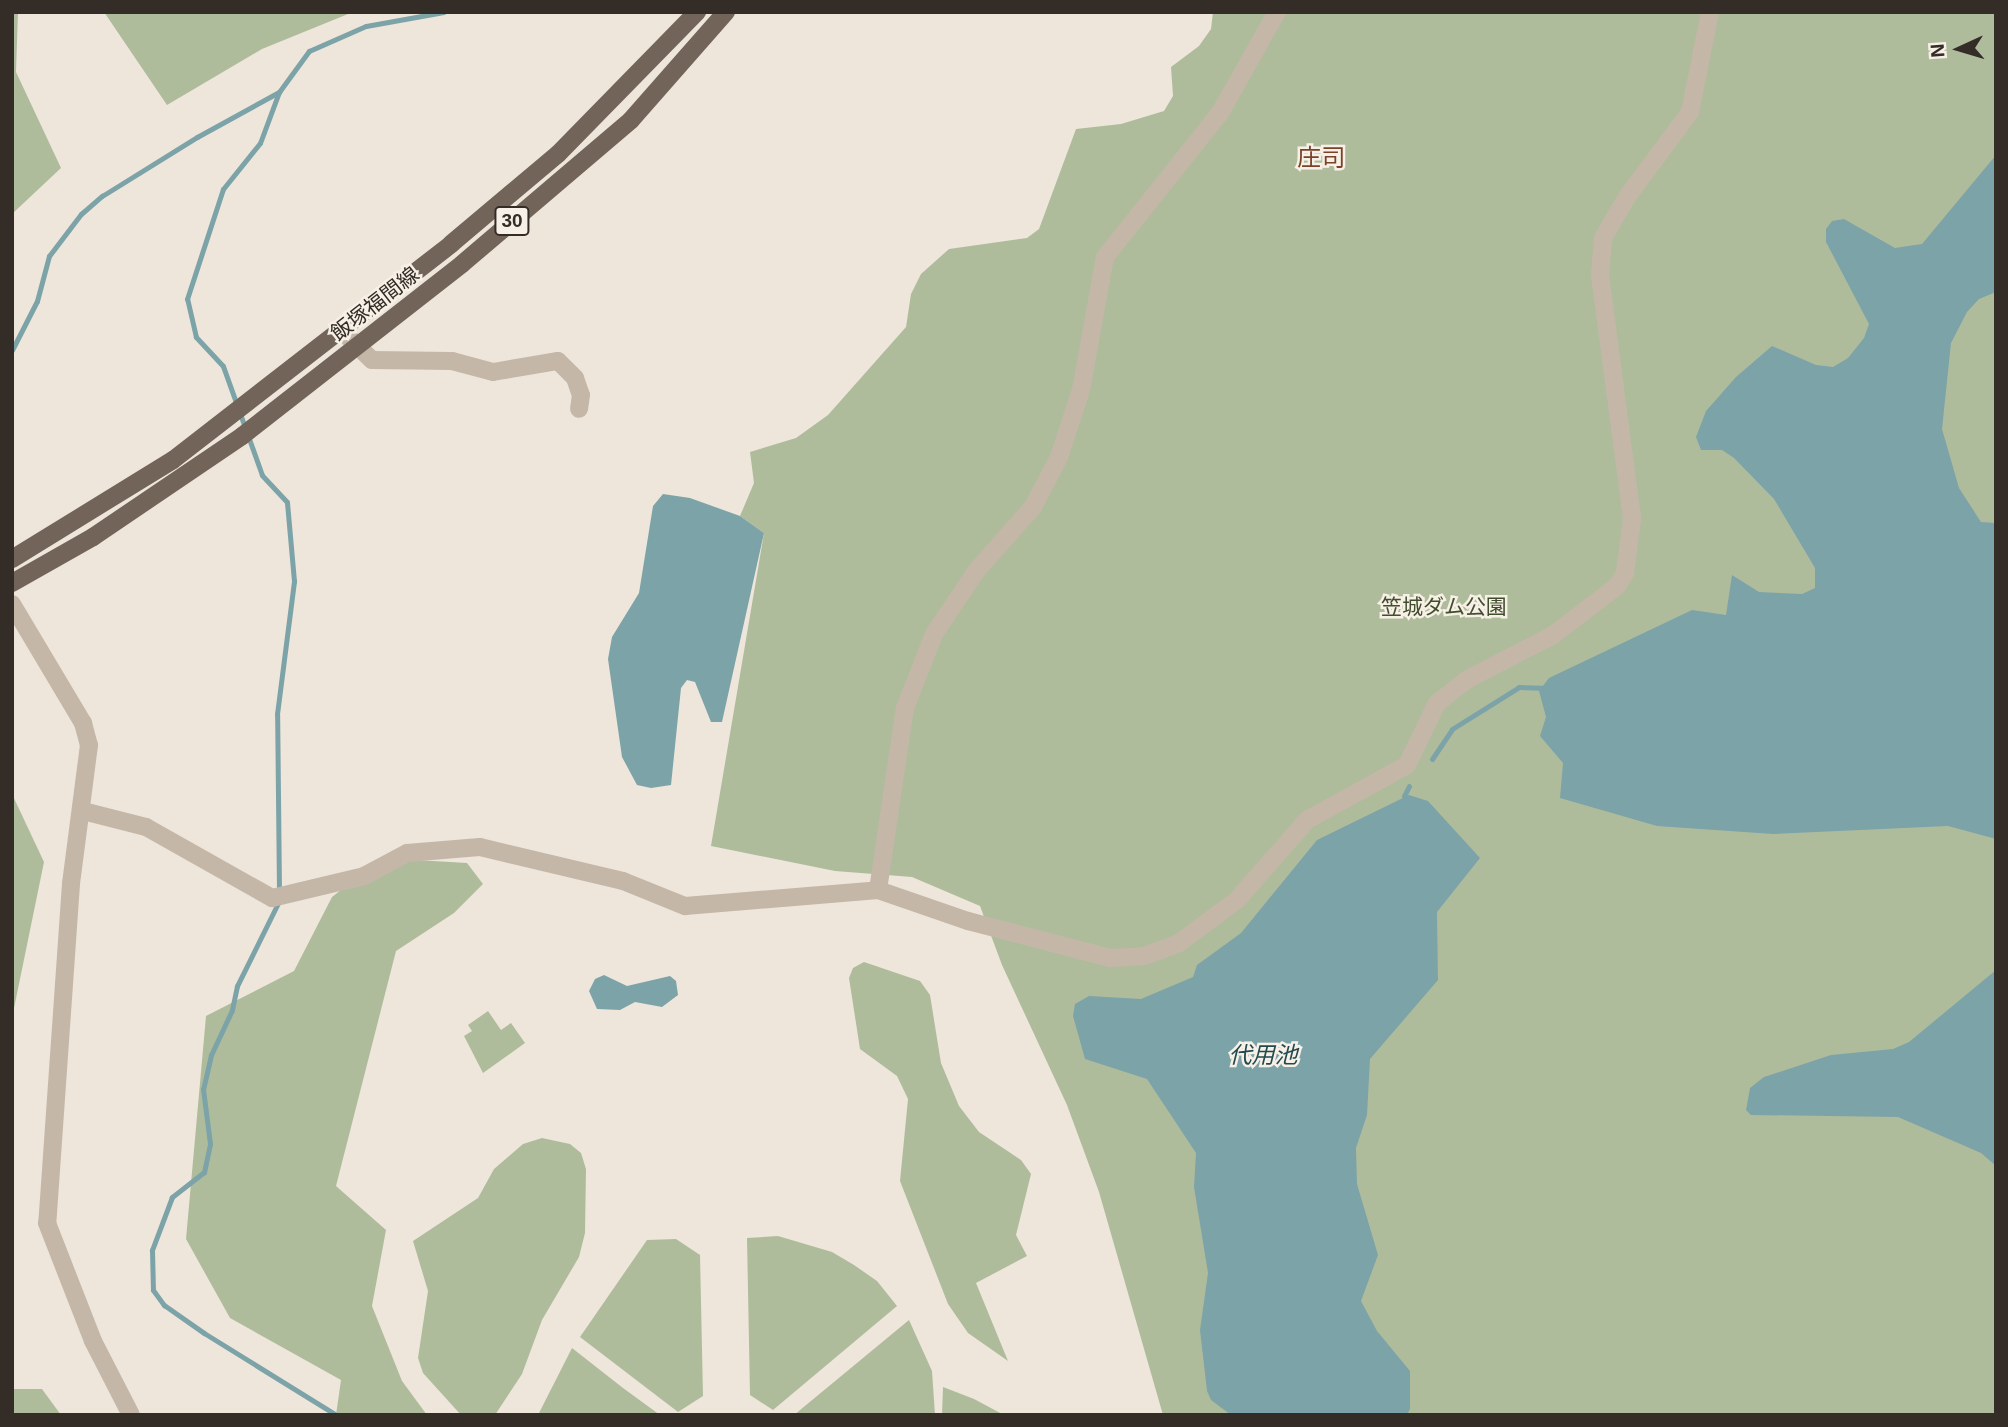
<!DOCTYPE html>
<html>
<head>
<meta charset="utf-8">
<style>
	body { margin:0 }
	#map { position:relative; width:2008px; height:1427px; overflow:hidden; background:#eee6da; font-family:Helvetica,"Noto Sans JP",sans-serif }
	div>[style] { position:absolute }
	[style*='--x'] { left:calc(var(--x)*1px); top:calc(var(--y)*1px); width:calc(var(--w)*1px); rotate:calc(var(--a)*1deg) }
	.green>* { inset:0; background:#afbc9c }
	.water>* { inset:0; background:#7ca3a8 }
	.stream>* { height:5px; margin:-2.5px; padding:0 2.5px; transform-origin:2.5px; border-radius:2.5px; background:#7ca3a8 }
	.minor>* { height:18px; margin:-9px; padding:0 9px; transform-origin:9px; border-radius:9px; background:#c5b7a8 }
	.tertiary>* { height:18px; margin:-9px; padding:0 9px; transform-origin:9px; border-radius:9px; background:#c5b7a8 }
	.primary>* { height:18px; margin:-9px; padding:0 9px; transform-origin:9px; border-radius:9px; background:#73645a }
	span { translate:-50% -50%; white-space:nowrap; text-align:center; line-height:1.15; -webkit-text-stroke:5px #f7f0e6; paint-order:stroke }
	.shield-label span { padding:2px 5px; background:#f7f0e6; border:2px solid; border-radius:5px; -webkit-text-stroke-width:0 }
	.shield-label { font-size:19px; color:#332c27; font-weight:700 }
	.street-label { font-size:21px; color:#332c27 }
	.park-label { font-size:21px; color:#404e2d }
	.water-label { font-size:23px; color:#214950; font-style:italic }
	.quarter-label { font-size:24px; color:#794229 }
	.frame { position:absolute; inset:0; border:14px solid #332c27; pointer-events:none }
	.north { position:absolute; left:1924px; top:14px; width:70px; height:70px; -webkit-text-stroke:5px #f7f0e6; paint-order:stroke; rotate:266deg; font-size:19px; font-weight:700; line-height:28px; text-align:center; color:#332c27 }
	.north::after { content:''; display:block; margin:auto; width:24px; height:32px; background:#332c27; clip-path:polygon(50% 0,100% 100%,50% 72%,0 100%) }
</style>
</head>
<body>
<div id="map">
	<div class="green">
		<i style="clip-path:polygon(12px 12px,18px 12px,16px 72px,61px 168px,12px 214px)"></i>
		<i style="clip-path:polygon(104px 12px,353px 12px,262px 49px,167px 105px)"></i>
		<i style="clip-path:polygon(1213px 12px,1996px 12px,1996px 1415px,1163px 1415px,1099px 1192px,1067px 1105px,1002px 965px,980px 906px,912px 877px,835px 871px,711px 846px,764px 533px,740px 516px,754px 483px,750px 452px,796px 438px,828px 415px,906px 327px,911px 294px,921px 274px,949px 249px,1027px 238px,1039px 229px,1076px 129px,1121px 124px,1164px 111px,1173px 96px,1171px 67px,1199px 46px,1211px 29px)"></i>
		<i style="clip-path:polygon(12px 794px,44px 862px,12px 1018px)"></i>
		<i style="clip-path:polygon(382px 858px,467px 863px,483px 884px,454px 913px,396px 951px,336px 1186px,386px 1230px,372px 1306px,402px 1381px,427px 1415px,336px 1415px,341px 1380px,230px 1318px,186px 1239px,206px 1016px,294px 971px,332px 897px)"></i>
		<i style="clip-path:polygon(864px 962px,920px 981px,930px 995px,941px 1063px,959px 1106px,979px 1132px,1021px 1160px,1031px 1174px,1016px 1235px,1027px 1256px,976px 1283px,1008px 1361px,968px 1333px,948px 1304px,900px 1181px,908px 1099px,897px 1076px,860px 1049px,849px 978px,853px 968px)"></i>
		<i style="clip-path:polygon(488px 1011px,501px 1030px,511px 1023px,525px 1043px,483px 1073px,464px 1036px,472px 1031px,468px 1025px)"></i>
		<i style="clip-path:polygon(542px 1138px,570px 1144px,581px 1153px,586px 1169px,585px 1233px,579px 1257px,542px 1320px,522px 1374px,495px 1415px,461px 1415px,423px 1373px,418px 1358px,428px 1291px,413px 1241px,478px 1198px,494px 1169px,523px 1144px)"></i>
		<i style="clip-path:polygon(778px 1236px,832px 1252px,854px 1265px,877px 1281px,897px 1306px,773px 1410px,750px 1395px,747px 1238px)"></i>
		<i style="clip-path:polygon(676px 1239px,700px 1255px,703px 1396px,678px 1412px,580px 1337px,647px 1240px)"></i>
		<i style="clip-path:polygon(909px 1320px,932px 1371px,935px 1415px,794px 1415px)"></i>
		<i style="clip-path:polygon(572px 1348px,623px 1388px,660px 1415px,538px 1415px)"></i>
		<i style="clip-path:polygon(943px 1387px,974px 1399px,1004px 1415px,942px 1415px)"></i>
		<i style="clip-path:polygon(12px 1389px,42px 1389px,61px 1415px,12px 1415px)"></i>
	</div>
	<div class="water">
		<i style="clip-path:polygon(1996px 155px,1996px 292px,1979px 299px,1967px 312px,1951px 343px,1942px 429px,1959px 488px,1981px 522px,1996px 523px,1996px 839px,1948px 826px,1773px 834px,1657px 826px,1560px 798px,1563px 763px,1540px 736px,1546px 717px,1539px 691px,1549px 678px,1692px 610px,1726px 615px,1732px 575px,1759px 592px,1802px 594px,1815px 588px,1815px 568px,1774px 499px,1734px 458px,1722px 450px,1701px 450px,1696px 437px,1706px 411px,1736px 377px,1772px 346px,1816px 365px,1833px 367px,1848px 358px,1864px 338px,1869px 324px,1826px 242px,1826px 229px,1832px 221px,1844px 219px,1895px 248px,1922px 244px)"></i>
		<i style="clip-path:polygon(663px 494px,690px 498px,740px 516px,764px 533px,722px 722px,711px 722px,695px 682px,687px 680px,681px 688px,671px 785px,651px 788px,637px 785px,622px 757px,608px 659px,612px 637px,639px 593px,653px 506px)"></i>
		<i style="clip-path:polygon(1409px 795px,1428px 801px,1480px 858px,1437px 912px,1438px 980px,1370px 1059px,1367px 1115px,1356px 1148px,1357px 1184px,1378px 1255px,1361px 1301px,1377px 1331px,1410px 1371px,1410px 1409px,1407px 1415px,1231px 1415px,1211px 1400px,1207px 1391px,1200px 1330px,1208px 1273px,1194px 1187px,1196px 1153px,1147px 1079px,1085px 1059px,1073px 1016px,1075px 1004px,1089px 996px,1141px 999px,1193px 977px,1197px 965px,1241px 933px,1317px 840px)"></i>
		<i style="clip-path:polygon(1996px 970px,1996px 1166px,1981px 1153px,1898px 1117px,1751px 1115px,1746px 1110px,1750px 1088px,1764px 1077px,1831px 1055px,1893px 1049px,1909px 1042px)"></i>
		<i style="clip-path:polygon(604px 975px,627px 986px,670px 976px,676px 981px,678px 995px,662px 1007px,635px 1002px,620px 1010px,597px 1009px,589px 991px,595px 979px)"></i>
	</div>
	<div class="stream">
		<i style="--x:12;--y:350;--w:55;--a:-63"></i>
		<i style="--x:37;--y:301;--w:47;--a:-75.1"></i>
		<i style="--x:49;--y:256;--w:53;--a:-52.7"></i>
		<i style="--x:81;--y:214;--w:28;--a:-41"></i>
		<i style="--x:102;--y:196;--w:112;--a:-31.8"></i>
		<i style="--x:197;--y:137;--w:94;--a:-28.8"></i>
		<i style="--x:1432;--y:759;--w:36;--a:-56"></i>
		<i style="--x:1452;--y:729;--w:79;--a:-32.1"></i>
		<i style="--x:1519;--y:687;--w:23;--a:2"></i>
		<i style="--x:1404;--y:796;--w:11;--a:-63"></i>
		<i style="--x:279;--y:891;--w:177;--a:-90.6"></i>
		<i style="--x:277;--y:714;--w:134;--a:-82.7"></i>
		<i style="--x:294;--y:581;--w:79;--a:-95.1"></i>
		<i style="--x:287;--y:502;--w:37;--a:-133"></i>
		<i style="--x:262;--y:475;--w:116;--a:-109.7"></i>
		<i style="--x:223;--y:366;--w:40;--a:-133"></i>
		<i style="--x:196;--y:337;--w:39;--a:-103"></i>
		<i style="--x:187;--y:299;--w:116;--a:-71.9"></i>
		<i style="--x:223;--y:189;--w:59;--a:-51.2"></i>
		<i style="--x:260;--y:143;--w:54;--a:-69.6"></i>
		<i style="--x:279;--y:92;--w:51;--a:-53.8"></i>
		<i style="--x:309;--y:51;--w:62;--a:-23.7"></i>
		<i style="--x:366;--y:26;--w:79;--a:-10.2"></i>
		<i style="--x:279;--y:901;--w:95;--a:116.3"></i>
		<i style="--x:237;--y:986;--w:25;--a:102"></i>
		<i style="--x:232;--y:1010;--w:50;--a:115"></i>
		<i style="--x:211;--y:1055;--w:35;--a:103"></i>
		<i style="--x:203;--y:1089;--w:55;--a:82.7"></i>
		<i style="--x:210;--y:1144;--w:29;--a:102"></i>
		<i style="--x:204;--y:1172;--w:41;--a:142"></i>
		<i style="--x:172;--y:1197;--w:57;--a:110.7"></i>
		<i style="--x:152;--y:1250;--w:40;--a:88.6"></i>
		<i style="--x:153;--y:1290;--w:19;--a:54"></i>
		<i style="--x:164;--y:1305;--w:49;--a:35"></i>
		<i style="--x:204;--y:1333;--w:155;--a:31.8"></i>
	</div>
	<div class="minor">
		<i style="--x:341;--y:330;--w:43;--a:44.1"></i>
		<i style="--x:372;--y:360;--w:80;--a:0.7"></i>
		<i style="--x:452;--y:361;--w:42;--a:15"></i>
		<i style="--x:493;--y:372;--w:66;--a:-9.6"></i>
		<i style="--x:558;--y:361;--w:24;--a:45"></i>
		<i style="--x:575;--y:378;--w:18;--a:71"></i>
		<i style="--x:581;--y:395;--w:14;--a:98"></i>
		<i style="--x:12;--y:604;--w:139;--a:59.2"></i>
		<i style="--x:83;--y:723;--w:23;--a:75"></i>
		<i style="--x:89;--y:745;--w:140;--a:97.4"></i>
		<i style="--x:71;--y:884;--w:340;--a:94"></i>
		<i style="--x:47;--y:1223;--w:127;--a:68.7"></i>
		<i style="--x:93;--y:1341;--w:83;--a:62.8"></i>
		<i style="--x:83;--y:811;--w:65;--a:14.3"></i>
		<i style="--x:146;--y:827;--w:145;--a:29.4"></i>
		<i style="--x:272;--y:898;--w:95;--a:-13.4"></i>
		<i style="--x:364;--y:876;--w:49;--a:-28.1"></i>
		<i style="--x:407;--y:853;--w:73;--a:-4.7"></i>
		<i style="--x:480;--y:847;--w:147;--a:13.4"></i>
		<i style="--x:623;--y:881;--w:67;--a:22"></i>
		<i style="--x:878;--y:890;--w:95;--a:19"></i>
		<i style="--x:968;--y:921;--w:147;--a:14.6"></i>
		<i style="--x:1110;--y:958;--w:34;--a:-3"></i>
		<i style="--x:1144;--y:956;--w:37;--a:-20"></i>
		<i style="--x:1179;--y:943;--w:72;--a:-36.6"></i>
		<i style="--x:1237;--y:900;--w:106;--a:-48.8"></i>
		<i style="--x:1307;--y:820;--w:114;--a:-28.8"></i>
		<i style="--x:1407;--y:765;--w:69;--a:-64.2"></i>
		<i style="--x:1437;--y:703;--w:37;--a:-38"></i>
		<i style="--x:1466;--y:680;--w:98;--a:-27.3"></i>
		<i style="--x:1553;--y:635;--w:81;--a:-37.4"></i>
		<i style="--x:1617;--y:586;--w:15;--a:-58"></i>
		<i style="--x:1625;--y:573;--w:55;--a:-82.7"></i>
		<i style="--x:1632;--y:518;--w:246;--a:-97.5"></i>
		<i style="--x:1600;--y:274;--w:36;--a:-85"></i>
		<i style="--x:1603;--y:238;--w:48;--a:-59.7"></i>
		<i style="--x:1627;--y:197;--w:106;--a:-53.5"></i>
		<i style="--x:1690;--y:112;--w:102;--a:-78.7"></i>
	</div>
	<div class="tertiary">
		<i style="--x:685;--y:906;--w:194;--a:-4.7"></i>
		<i style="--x:878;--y:890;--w:184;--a:-81.6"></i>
		<i style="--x:905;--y:708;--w:79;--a:-68.6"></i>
		<i style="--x:934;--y:634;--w:77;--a:-56.1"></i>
		<i style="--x:977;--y:570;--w:84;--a:-48.4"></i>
		<i style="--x:1033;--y:507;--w:56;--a:-62.5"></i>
		<i style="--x:1059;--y:457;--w:71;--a:-71.8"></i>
		<i style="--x:1081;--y:390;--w:135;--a:-79.8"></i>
		<i style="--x:1105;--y:257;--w:184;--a:-51.4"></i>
		<i style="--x:1220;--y:113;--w:116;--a:-60.6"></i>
	</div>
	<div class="primary">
		<i style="--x:12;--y:559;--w:189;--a:-31.6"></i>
		<i style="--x:173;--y:460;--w:352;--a:-37.8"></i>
		<i style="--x:451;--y:244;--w:140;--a:-40.1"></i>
		<i style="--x:558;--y:154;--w:199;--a:-45.6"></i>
		<i style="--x:12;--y:583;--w:93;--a:-29.6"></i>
		<i style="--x:93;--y:537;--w:180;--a:-34.1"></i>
		<i style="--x:242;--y:436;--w:279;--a:-38"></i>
		<i style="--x:462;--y:264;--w:222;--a:-40.4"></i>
		<i style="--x:631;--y:120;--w:144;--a:-48.7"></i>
	</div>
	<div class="shield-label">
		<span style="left:512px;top:221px">30</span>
	</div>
	<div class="street-label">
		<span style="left:375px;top:304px;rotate:-38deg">飯塚福間線</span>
	</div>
	<div class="park-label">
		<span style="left:1444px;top:607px">笠城ダム公園</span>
	</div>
	<div class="water-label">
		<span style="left:1263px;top:1055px">代用池</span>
	</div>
	<div class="quarter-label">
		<span style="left:1321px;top:158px">庄司</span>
	</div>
	<div class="frame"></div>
	<div class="north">N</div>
</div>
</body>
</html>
